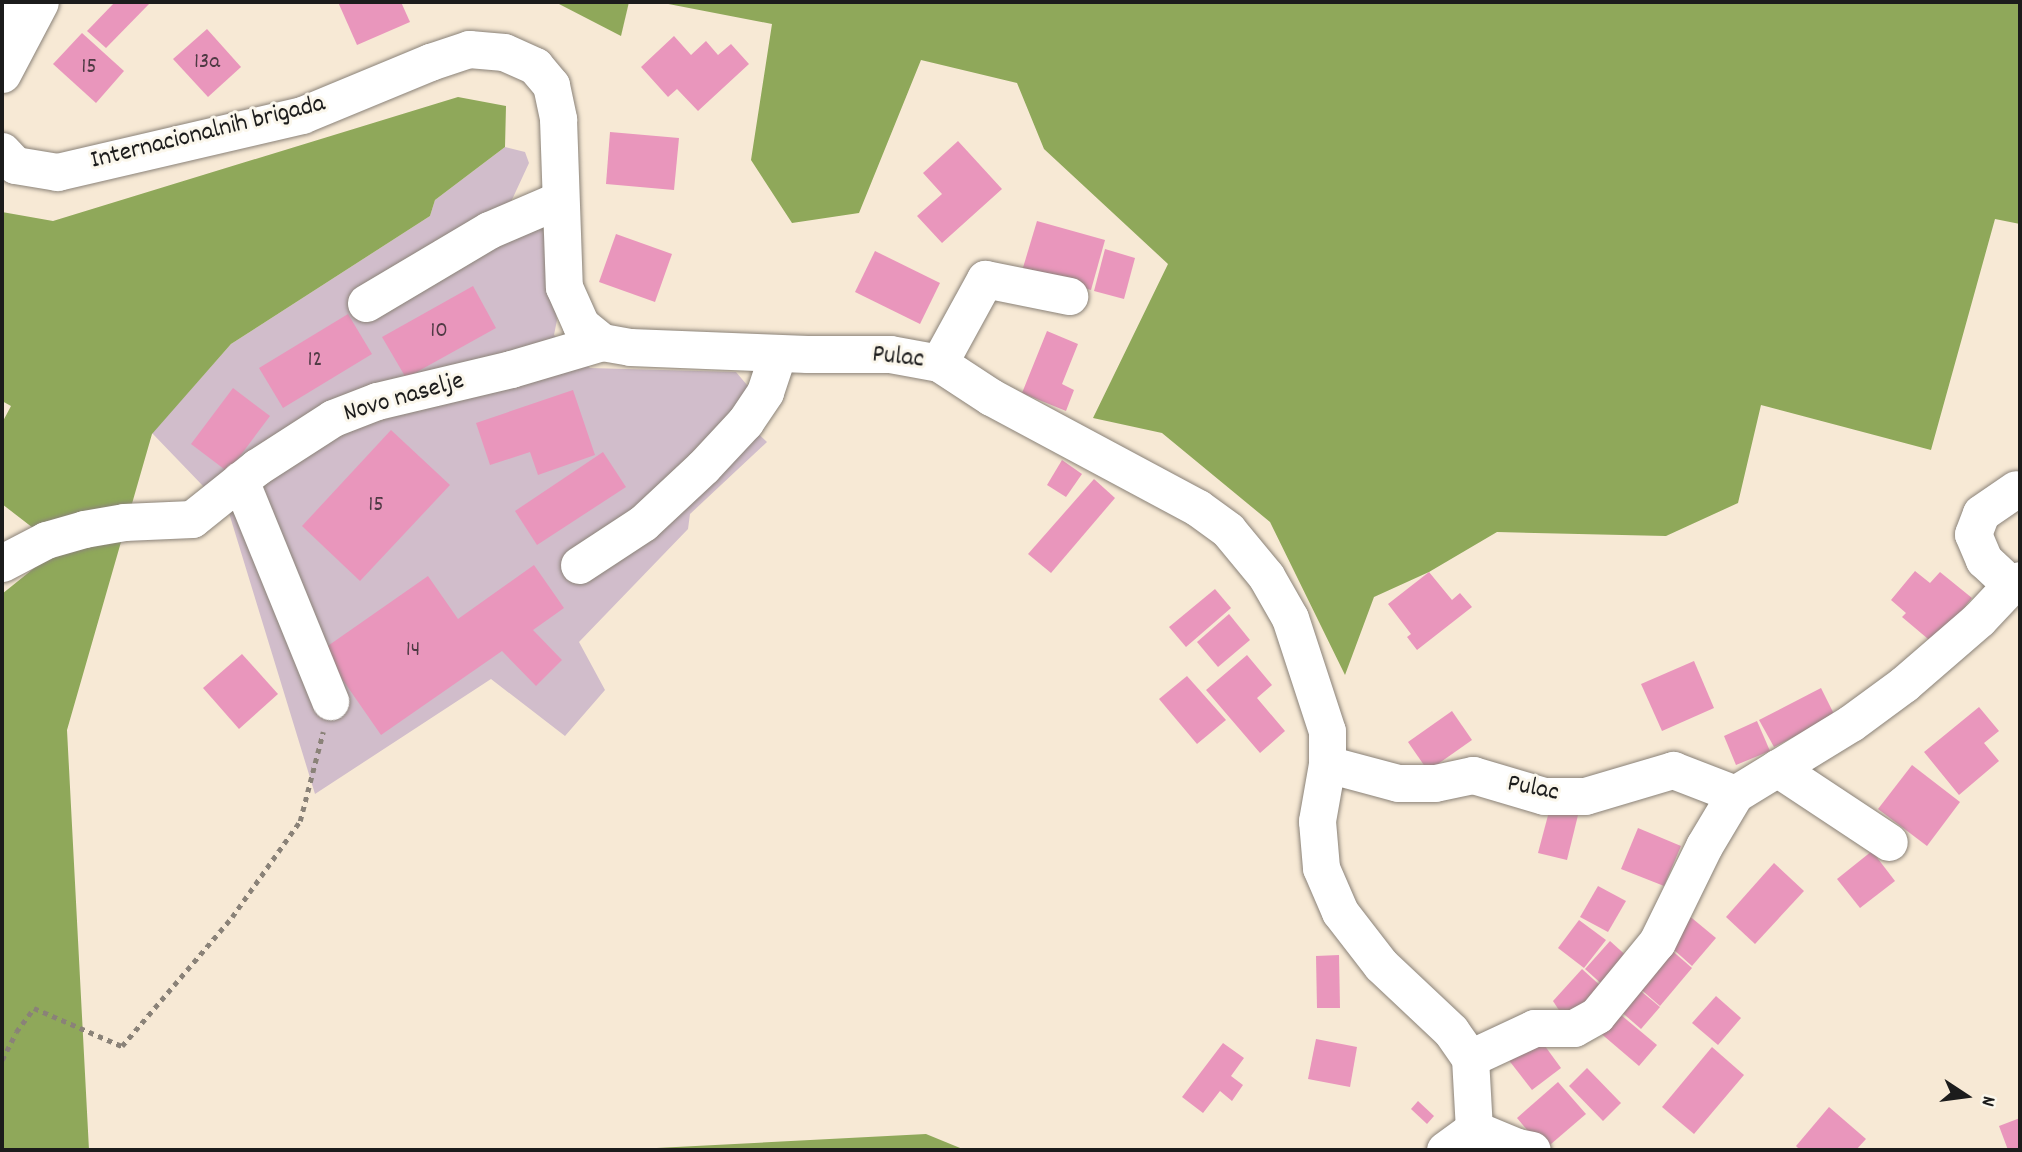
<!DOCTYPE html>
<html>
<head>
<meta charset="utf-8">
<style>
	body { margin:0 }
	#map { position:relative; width:2022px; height:1152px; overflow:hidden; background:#f7e9d5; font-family:Dekko,sans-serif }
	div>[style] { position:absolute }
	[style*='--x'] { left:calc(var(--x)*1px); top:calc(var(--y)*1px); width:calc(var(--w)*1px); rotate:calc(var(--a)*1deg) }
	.industrial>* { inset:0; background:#d1bdcb }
	.forest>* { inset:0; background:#8fa85a }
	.building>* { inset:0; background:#e996bc }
	.path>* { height:4.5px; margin-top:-2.25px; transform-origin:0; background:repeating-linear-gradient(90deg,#8a8278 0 5px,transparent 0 10px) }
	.roads { filter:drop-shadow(0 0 2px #8a8278) drop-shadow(0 0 2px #8a8278) }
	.minor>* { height:37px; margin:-18.5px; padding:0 18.5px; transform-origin:18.5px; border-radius:18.5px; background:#fff }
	span { translate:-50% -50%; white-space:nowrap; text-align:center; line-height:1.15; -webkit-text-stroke:6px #fbf7ec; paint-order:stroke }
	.number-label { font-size:23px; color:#4f3a44 }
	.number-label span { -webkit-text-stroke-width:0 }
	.street-label { font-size:26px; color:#1c1c1c }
	.frame { position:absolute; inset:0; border:4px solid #1c1c1c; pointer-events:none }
	.north { position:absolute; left:1931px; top:1061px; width:70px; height:70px; -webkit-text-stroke:5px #fbf7ec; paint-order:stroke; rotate:103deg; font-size:19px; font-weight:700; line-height:28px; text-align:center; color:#1c1c1c }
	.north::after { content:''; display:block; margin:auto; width:24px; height:32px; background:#1c1c1c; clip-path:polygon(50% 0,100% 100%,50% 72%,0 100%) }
</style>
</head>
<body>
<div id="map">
	<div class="industrial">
		<i style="clip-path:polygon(505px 147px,525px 152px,529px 163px,510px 204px,543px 228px,557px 320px,554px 335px,590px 368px,736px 372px,747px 385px,777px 398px,753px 429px,767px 442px,690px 514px,688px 529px,579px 642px,605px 690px,565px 736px,491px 679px,315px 794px,229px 513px,152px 433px,231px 344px,430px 216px,435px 200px)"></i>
	</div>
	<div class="forest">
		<i style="clip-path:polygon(560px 2px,629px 2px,621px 36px,559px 4px)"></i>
		<i style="clip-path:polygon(658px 2px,2020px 2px,2020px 224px,1995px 219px,1931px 450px,1761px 405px,1738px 503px,1666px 536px,1497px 532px,1429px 572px,1374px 597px,1345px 675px,1270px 522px,1162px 433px,1093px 418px,1168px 264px,1044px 149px,1017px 83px,921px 60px,859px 213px,792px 223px,751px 160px,772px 24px)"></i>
		<i style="clip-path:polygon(458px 97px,506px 106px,505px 147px,435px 200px,430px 216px,231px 344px,152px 434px,67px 730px,89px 1150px,2px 1150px,2px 594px,59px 548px,2px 504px,2px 423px,11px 406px,2px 401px,2px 212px,53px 221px)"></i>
		<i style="clip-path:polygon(926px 1134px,965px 1150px,636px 1150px,637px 1149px)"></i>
	</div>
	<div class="building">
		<i style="clip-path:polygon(115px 2px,151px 2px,106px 48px,87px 31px)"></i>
		<i style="clip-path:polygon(338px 2px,401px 2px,410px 22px,357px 45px)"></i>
		<i style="clip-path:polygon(207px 29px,241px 67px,208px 97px,173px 59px)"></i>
		<i style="clip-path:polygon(82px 33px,124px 71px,96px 103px,53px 64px)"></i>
		<i style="clip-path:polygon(674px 36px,691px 55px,706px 41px,718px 55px,731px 44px,749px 64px,698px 111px,677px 89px,668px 97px,641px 67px)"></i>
		<i style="clip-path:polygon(610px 132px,679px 138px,674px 190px,606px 184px)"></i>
		<i style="clip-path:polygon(958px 141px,1002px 189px,942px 243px,917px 216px,942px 194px,923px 173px)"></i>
		<i style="clip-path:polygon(1037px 221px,1105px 240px,1091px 290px,1022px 271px)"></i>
		<i style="clip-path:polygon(616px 234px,672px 254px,655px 302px,599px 282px)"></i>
		<i style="clip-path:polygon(1105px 249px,1135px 258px,1124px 299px,1094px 291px)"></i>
		<i style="clip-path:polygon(875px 251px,940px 283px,920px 324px,855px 292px)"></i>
		<i style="clip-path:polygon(473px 286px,496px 328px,406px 378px,382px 337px)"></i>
		<i style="clip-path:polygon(348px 314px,372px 354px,283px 408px,259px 368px)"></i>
		<i style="clip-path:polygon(1047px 331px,1078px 344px,1062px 384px,1074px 390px,1066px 411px,1022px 393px)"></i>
		<i style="clip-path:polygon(233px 388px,270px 416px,228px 472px,191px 444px)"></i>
		<i style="clip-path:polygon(573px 390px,595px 455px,538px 475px,530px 452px,490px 465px,476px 423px)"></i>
		<i style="clip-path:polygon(391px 430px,450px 485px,360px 581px,302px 526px)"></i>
		<i style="clip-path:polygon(603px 452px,626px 487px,537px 545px,515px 511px)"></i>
		<i style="clip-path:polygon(1062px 460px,1082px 474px,1066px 497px,1047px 485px)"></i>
		<i style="clip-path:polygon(1094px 479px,1115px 498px,1051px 573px,1028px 554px)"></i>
		<i style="clip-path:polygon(534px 565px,564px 608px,533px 630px,562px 660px,536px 686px,502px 651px,381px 735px,322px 650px,428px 576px,458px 619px)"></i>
		<i style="clip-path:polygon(1915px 571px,1930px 583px,1940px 572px,1972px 598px,1934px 644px,1902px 617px,1906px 613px,1891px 600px)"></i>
		<i style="clip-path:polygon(1429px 572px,1452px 600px,1460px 593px,1472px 607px,1417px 650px,1407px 637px,1411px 634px,1388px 604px)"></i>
		<i style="clip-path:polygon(1215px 589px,1231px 608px,1186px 647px,1169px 627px)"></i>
		<i style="clip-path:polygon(1229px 614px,1250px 640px,1218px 667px,1197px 642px)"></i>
		<i style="clip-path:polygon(242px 654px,278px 694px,239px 729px,203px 688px)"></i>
		<i style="clip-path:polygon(1247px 655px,1272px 685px,1257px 698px,1285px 731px,1260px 753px,1206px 690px)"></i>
		<i style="clip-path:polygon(1694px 661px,1714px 708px,1662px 731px,1641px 684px)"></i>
		<i style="clip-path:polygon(1187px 676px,1226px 720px,1197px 744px,1159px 699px)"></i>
		<i style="clip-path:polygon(1821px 688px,1835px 716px,1774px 747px,1759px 720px)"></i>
		<i style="clip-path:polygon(1979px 707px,1999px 731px,1984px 743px,1999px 761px,1959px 795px,1924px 752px)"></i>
		<i style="clip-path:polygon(1452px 711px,1472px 740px,1428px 771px,1408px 742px)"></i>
		<i style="clip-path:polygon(1757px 721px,1770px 751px,1736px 765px,1724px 736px)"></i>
		<i style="clip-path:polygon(1912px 765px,1960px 802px,1927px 846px,1878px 809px)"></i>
		<i style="clip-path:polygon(1551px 804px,1579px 811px,1567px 860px,1538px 853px)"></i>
		<i style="clip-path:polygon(1638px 828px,1681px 846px,1664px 886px,1621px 869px)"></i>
		<i style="clip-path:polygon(1872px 851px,1895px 881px,1860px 908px,1837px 879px)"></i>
		<i style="clip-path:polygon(1774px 863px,1804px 891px,1755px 944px,1726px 917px)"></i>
		<i style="clip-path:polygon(1598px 886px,1626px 901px,1608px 932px,1580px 917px)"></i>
		<i style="clip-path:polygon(1687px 914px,1716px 938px,1692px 966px,1664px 941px)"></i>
		<i style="clip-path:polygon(1579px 920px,1606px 940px,1584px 968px,1558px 948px)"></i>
		<i style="clip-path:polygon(1610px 941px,1630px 959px,1605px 987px,1585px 969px)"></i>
		<i style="clip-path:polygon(1669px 948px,1692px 968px,1660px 1006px,1637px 986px)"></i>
		<i style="clip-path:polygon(1339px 955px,1340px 1008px,1317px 1008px,1316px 956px)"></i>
		<i style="clip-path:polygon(1582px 969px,1603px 988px,1564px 1018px,1553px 1001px)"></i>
		<i style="clip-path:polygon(1636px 987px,1660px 1007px,1641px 1029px,1618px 1009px)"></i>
		<i style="clip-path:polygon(1716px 996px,1741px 1018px,1718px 1045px,1692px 1023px)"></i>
		<i style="clip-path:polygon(1615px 1010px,1657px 1045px,1639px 1066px,1598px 1031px)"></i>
		<i style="clip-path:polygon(1534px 1031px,1561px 1068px,1532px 1090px,1504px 1054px)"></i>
		<i style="clip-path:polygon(1316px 1039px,1357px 1047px,1350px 1087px,1308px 1079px)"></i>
		<i style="clip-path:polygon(1223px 1043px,1244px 1058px,1231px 1076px,1243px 1085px,1232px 1101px,1220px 1091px,1203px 1113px,1182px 1097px)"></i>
		<i style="clip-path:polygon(1712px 1047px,1744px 1075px,1694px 1134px,1662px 1107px)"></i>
		<i style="clip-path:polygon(1587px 1068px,1621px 1103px,1603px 1121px,1569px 1086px)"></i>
		<i style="clip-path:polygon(1558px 1082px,1586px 1114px,1544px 1150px,1517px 1118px)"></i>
		<i style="clip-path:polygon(1418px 1101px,1434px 1116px,1427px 1124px,1411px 1109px)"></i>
		<i style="clip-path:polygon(1829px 1107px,1866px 1139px,1856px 1150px,1800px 1150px,1796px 1146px)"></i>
		<i style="clip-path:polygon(2020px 1118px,2020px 1150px,2008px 1150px,1999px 1126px)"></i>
	</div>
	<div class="path">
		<i style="--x:2;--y:1060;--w:31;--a:-63"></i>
		<i style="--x:16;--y:1032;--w:30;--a:-53"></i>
		<i style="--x:34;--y:1008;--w:96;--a:23.4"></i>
		<i style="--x:122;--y:1046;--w:170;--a:-49.5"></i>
		<i style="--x:232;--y:917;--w:118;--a:-54.7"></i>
		<i style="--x:300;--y:821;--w:92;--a:-75.5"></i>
	</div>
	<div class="roads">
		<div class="minor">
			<i style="--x:2;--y:13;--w:17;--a:-40"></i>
			<i style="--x:2;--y:74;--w:81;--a:-62.2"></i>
			<i style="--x:2;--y:151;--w:19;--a:47"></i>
			<i style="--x:15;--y:165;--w:43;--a:9.5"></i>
			<i style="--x:57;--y:172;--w:252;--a:-13.1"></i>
			<i style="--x:302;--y:115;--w:139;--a:-22.5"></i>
			<i style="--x:430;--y:62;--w:41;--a:-18.4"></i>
			<i style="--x:469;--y:49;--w:35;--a:5"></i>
			<i style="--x:504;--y:52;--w:34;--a:24"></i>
			<i style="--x:535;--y:66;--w:25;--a:50"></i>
			<i style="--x:551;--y:85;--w:35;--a:78"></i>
			<i style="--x:558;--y:119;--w:168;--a:88"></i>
			<i style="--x:564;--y:287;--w:42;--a:65.9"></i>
			<i style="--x:581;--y:325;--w:27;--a:39"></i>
			<i style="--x:602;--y:342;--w:28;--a:10"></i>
			<i style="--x:630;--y:347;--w:177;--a:2.3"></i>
			<i style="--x:807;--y:354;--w:83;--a:0"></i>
			<i style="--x:890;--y:354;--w:50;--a:10.4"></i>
			<i style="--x:939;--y:363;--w:62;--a:33.2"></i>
			<i style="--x:991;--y:397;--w:235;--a:28.2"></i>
			<i style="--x:1198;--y:508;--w:37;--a:36"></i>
			<i style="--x:1228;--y:530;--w:60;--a:50.4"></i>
			<i style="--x:1266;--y:576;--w:48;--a:60.3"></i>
			<i style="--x:1290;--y:618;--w:119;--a:71.9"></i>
			<i style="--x:1327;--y:731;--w:33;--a:90"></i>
			<i style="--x:1327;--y:764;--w:58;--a:100"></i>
			<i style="--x:1317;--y:821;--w:47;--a:85.1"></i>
			<i style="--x:1321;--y:868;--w:48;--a:66.6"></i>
			<i style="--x:1340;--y:912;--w:67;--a:52.3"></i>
			<i style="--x:1381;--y:965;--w:96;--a:43.3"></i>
			<i style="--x:1451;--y:1031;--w:33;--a:55"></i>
			<i style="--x:1470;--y:1058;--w:71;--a:86.8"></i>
			<i style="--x:366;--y:303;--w:143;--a:-30.7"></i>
			<i style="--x:489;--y:230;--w:76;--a:-23.2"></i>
			<i style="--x:939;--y:363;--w:96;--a:-61.3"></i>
			<i style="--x:985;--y:279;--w:86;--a:11.4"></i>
			<i style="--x:240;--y:480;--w:239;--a:67.8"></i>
			<i style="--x:2;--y:563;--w:50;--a:-27.6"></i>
			<i style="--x:46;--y:540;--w:40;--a:-16"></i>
			<i style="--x:84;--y:529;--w:41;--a:-9.9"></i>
			<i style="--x:124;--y:522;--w:68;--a:-2.5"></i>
			<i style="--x:192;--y:519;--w:83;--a:-38.7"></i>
			<i style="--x:257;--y:467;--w:90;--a:-32.8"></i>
			<i style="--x:333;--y:418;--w:47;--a:-21.1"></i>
			<i style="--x:377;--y:401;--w:138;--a:-13.4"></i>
			<i style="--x:511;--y:369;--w:95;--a:-16.5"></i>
			<i style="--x:579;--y:565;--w:77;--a:-33.3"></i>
			<i style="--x:643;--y:523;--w:82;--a:-43"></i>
			<i style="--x:703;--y:467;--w:62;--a:-47"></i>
			<i style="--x:745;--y:422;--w:36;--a:-56"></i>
			<i style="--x:765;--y:392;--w:41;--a:-71.6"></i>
			<i style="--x:2011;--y:585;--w:37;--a:-137"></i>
			<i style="--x:1984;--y:560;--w:28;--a:-113"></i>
			<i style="--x:1973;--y:534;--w:22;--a:-69"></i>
			<i style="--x:1981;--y:513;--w:42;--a:-34.4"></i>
			<i style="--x:1327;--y:764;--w:73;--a:15"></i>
			<i style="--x:1398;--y:783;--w:37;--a:0"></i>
			<i style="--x:1435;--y:783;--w:39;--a:-12"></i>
			<i style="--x:1473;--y:775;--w:74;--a:16.5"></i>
			<i style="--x:1544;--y:796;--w:41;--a:0"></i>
			<i style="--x:1585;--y:796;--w:92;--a:-16.5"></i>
			<i style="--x:1673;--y:770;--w:66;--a:21.2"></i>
			<i style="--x:1735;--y:794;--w:136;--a:-31.5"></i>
			<i style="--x:1851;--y:723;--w:66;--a:-36.3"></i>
			<i style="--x:1904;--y:684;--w:99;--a:-40.9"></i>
			<i style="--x:1979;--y:619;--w:47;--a:-46.7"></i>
			<i style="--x:2011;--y:585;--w:10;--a:-29"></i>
			<i style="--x:1777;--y:768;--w:134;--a:33.5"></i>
			<i style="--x:1470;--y:1058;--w:71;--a:-25.1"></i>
			<i style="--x:1534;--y:1028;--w:40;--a:0"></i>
			<i style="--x:1574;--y:1028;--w:26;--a:-29"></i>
			<i style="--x:1597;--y:1015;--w:94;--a:-50.6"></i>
			<i style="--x:1657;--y:942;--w:107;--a:-63.9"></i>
			<i style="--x:1704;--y:846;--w:61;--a:-59.2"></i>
			<i style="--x:1474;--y:1129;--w:47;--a:22.7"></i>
			<i style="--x:1517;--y:1147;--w:15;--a:11"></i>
			<i style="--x:1445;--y:1150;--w:36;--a:-36"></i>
		</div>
	</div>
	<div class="number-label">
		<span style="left:207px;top:63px">13a</span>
		<span style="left:89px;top:68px">15</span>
		<span style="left:439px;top:332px">10</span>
		<span style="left:315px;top:361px">12</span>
		<span style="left:376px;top:506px">15</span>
		<span style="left:413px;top:651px">14</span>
	</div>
	<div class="street-label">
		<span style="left:208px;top:133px;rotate:-14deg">Internacionalnih brigada</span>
		<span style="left:898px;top:358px;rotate:6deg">Pulac</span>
		<span style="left:404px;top:398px;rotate:-16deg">Novo naselje</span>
		<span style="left:1533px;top:789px;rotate:11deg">Pulac</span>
	</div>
	<div class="frame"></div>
	<div class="north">N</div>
</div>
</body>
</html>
